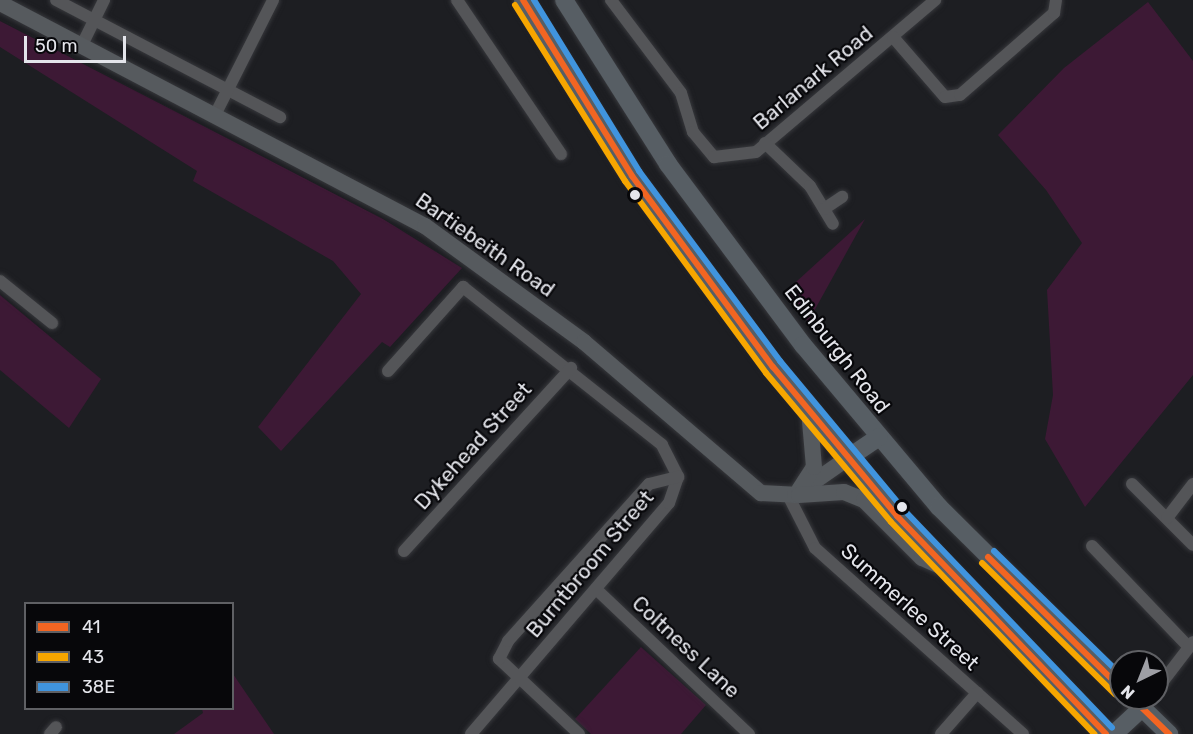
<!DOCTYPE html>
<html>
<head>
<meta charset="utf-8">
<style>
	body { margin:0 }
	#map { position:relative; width:1193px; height:734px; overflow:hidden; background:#1d1e22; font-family:Rubik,sans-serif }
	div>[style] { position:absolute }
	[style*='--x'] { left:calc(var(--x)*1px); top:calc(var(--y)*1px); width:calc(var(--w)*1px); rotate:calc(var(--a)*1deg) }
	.green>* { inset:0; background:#3d1935 }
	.roads { filter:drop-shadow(0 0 2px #37383c) drop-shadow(0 0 2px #37383c) }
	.street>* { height:12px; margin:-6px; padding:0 6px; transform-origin:6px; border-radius:6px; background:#545558 }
	.secondary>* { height:16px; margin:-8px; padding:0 8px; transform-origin:8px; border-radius:8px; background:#565a5e }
	.primary>* { height:18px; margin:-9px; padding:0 9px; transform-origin:9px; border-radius:9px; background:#575e64 }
	.bus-1>* { height:6px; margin:-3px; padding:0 3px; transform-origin:3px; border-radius:3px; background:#f26522 }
	.bus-2>* { height:6px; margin:-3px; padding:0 3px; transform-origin:3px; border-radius:3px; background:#f7a600 }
	.bus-3>* { height:6px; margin:-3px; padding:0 3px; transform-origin:3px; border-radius:3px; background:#4094de }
	.dots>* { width:16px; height:16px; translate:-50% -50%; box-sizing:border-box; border:3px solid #07070a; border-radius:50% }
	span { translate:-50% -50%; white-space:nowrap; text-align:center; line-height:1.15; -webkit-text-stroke:4.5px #07070a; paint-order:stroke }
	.street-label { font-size:21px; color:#e4e5eb }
	.legend { position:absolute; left:24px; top:602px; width:210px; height:108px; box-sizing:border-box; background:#07070a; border:2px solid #5f6064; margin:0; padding:8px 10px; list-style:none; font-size:18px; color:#e4e5eb }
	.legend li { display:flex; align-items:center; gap:12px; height:30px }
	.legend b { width:30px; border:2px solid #5f6064 }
	.north { position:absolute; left:1109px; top:650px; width:60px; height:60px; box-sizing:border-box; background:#07070a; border:2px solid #5f6064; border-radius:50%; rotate:223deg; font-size:16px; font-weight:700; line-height:24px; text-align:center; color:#e4e5eb }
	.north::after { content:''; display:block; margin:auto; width:21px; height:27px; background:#9e9fa5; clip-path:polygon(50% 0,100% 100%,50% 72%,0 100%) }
	.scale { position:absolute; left:24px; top:36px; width:102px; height:27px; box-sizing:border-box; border:3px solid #e4e5eb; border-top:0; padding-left:8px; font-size:18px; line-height:21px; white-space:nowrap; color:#e4e5eb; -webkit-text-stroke:4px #07070a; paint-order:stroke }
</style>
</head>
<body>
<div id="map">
	<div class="green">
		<i style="clip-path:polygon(1148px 2px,1193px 61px,1193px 375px,1085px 507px,1045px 439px,1053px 395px,1047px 290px,1082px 243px,1046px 190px,998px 135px,1064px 68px)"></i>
		<i style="clip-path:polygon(0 21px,383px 219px,462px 268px,390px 347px,382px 342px,281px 451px,258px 427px,361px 294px,333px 261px,193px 181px,197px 171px,0 47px)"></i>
		<i style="clip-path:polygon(865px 219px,808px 322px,785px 292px)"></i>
		<i style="clip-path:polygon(0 295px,101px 379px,69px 428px,0 370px)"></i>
		<i style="clip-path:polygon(641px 647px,706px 705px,681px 734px,591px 734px,575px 719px)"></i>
		<i style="clip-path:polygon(233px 674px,274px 734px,174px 734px,203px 713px,202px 709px,232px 708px)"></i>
	</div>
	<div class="roads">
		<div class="street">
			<i style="--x:56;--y:0;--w:253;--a:27.6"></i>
			<i style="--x:457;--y:0;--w:186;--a:56"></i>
			<i style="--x:611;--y:0;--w:116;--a:53"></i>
			<i style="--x:681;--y:93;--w:41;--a:72.9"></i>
			<i style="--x:693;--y:132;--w:33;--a:50"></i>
			<i style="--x:714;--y:157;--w:42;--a:-6.8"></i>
			<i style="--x:756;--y:152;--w:235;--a:-40.3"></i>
			<i style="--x:893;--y:37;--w:79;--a:49.1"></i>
			<i style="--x:945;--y:97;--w:15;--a:-8"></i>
			<i style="--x:960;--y:95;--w:125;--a:-41.1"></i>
			<i style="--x:1054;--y:13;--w:13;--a:-81"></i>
			<i style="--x:82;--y:45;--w:50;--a:-63.9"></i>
			<i style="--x:215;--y:115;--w:129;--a:-63.2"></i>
			<i style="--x:765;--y:143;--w:62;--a:43.7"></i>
			<i style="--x:810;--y:186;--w:44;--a:58.8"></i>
			<i style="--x:824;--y:209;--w:22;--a:-34"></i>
			<i style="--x:0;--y:281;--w:67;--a:38.9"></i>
			<i style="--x:388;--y:371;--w:113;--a:-48.2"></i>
			<i style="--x:463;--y:287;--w:254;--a:38.4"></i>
			<i style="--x:662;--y:445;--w:36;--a:63"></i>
			<i style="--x:1132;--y:484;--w:86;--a:45"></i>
			<i style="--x:789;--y:497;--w:57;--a:63"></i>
			<i style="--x:815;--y:548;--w:279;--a:41.8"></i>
			<i style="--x:1167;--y:518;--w:43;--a:-52.6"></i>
			<i style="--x:1092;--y:546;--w:140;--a:46.2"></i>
			<i style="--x:404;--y:551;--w:248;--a:-47.6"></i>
			<i style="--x:596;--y:589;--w:211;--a:43.5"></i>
			<i style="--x:1157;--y:689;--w:59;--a:-52.5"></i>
			<i style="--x:50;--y:734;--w:9;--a:-49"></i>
			<i style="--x:471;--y:734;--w:304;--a:-49.4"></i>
			<i style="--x:669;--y:503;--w:28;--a:-71"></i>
			<i style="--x:579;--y:734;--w:110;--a:-136.8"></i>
			<i style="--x:499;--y:659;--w:20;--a:-63"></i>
			<i style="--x:508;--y:641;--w:211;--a:-48.1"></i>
			<i style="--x:649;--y:484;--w:30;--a:-14"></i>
			<i style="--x:941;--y:734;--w:55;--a:-48.7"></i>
		</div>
		<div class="secondary">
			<i style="--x:0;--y:3;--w:480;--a:27.7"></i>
			<i style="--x:425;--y:226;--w:197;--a:36.1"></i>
			<i style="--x:584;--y:342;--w:233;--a:40.5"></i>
			<i style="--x:761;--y:493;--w:34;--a:3"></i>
			<i style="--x:795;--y:495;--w:65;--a:-34.9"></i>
			<i style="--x:799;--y:490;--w:27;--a:-57"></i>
			<i style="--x:814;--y:467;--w:57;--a:-95"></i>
			<i style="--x:799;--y:495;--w:45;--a:-3.8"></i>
			<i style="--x:844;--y:492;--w:22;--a:22"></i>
			<i style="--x:864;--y:500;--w:82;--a:45"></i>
			<i style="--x:922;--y:558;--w:24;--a:24"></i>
		</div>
		<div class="primary">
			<i style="--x:523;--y:0;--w:207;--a:58.2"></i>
			<i style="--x:632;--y:176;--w:237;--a:53.6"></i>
			<i style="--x:773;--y:367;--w:194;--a:50.2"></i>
			<i style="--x:897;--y:516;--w:302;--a:46.2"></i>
			<i style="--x:564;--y:0;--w:194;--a:57.6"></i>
			<i style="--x:668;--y:164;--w:226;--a:53.3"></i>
			<i style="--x:803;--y:345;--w:212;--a:50"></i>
			<i style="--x:939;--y:507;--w:257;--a:44.8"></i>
			<i style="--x:848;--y:458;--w:37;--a:-34"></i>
			<i style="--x:1132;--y:698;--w:52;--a:44.2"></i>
			<i style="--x:1114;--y:734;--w:38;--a:-43"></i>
		</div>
	</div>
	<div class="bus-1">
		<i style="--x:523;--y:0;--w:207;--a:58.2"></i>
		<i style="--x:632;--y:176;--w:237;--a:53.6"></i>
		<i style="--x:773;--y:367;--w:194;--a:50.2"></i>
		<i style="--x:897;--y:516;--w:302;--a:46.2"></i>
		<i style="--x:988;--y:557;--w:187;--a:44.6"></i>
		<i style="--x:1132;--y:698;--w:52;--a:44.2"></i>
	</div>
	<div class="bus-2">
		<i style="--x:515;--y:5;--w:208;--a:58"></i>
		<i style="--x:625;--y:181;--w:238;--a:53.7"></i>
		<i style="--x:766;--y:373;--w:194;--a:50"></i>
		<i style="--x:891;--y:522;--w:294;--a:46.2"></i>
		<i style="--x:982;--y:563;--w:187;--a:44.6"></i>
	</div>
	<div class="bus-3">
		<i style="--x:534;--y:0;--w:201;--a:58.4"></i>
		<i style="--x:639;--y:171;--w:237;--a:53.4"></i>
		<i style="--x:780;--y:361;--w:194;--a:50.2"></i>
		<i style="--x:904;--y:510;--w:301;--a:46.3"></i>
		<i style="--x:994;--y:551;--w:177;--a:44.3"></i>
	</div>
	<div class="dots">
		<i style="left:635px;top:195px;background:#e4e5eb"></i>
		<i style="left:902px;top:507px;background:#e4e5eb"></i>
	</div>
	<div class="street-label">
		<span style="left:813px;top:78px;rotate:-40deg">Barlanark Road</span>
		<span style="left:485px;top:245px;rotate:35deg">Bartiebeith Road</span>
		<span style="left:837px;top:349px;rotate:52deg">Edinburgh Road</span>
		<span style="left:473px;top:446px;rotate:-48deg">Dykehead Street</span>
		<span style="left:590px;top:564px;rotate:-50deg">Burntbroom Street</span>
		<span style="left:910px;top:607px;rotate:42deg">Summerlee Street</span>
		<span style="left:686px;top:647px;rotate:43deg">Coltness Lane</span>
	</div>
	<ul class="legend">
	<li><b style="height:8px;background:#f26522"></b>41</li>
	<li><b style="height:8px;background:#f7a600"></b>43</li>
	<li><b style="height:8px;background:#4094de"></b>38E</li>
	</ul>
	<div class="north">N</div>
	<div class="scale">50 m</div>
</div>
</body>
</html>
